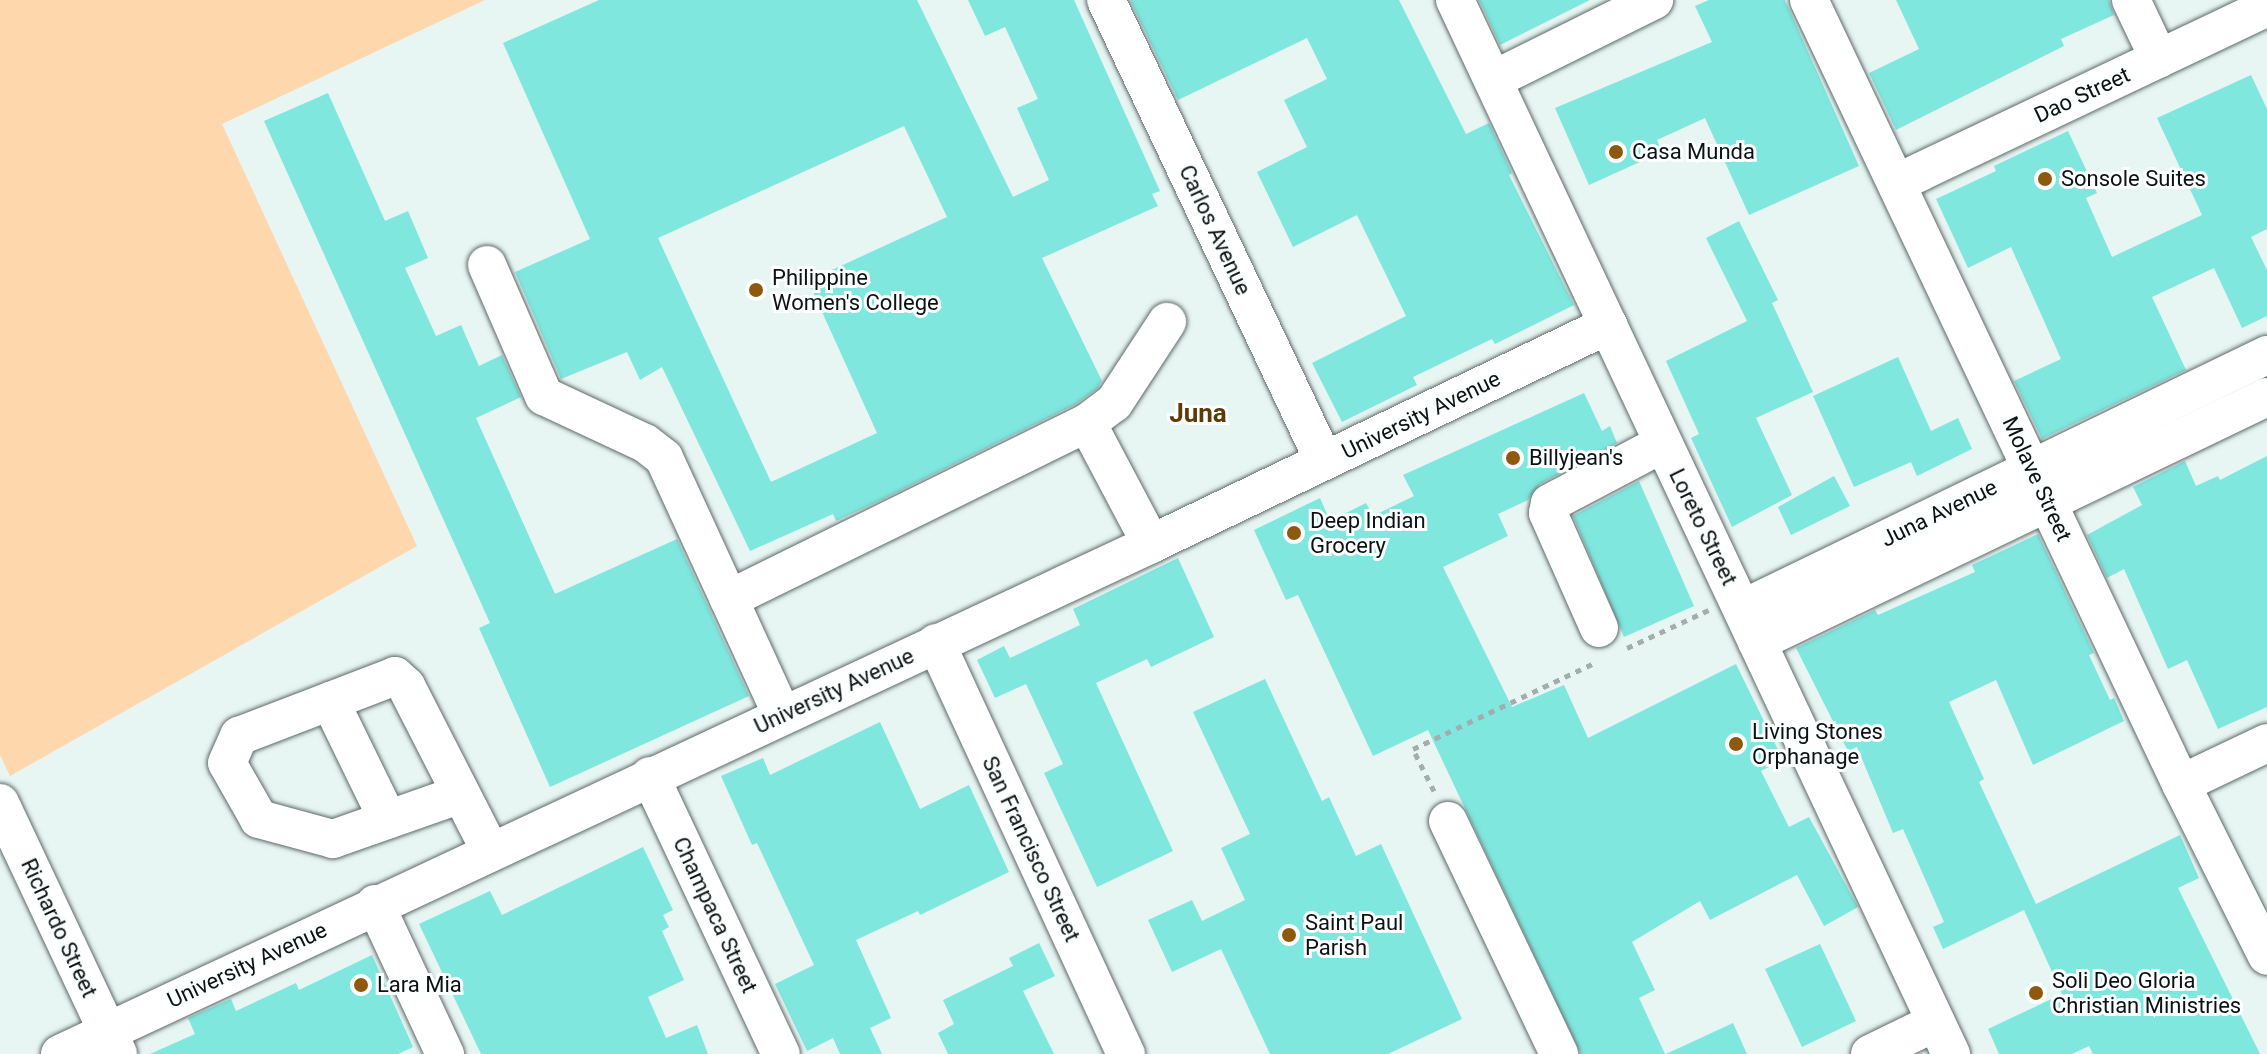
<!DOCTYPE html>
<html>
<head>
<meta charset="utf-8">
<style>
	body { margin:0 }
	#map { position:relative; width:2267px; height:1054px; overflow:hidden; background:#e7f5f3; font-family:Roboto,sans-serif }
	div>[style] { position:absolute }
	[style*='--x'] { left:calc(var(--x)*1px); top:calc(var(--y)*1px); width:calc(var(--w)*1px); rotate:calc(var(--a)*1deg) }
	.green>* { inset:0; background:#ffd7ad }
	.building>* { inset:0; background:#7fe7de }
	.path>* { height:5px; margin-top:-2.5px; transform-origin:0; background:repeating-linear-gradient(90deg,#a2adac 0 6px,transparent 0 12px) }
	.roads { filter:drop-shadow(0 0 2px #5e6a69) drop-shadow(0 0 2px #5e6a69) }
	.minor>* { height:38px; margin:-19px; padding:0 19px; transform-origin:19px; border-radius:19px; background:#fff }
	.dots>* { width:22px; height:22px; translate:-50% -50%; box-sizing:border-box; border:4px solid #fcffff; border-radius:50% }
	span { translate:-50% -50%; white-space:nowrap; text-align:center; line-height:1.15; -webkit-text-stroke:6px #fcffff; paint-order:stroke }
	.street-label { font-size:22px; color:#0d1111 }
	.poi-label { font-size:22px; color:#0d1111 }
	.left { translate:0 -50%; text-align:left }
	.quarter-label { font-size:26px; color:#5f3a07; font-weight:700 }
</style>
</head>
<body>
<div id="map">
	<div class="green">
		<i style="clip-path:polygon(0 0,485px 0,222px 124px,417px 546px,10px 776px,0 755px)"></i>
	</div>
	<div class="building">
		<i style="clip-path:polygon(evenodd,599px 0,917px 0,1013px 197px,1049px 180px,1017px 108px,1038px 99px,1005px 27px,985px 36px,968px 0,1074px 0,1160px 191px,1152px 194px,1158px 206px,1042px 258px,1102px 381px,1098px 388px,1076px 404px,877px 502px,836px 521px,833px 514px,750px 551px,662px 367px,640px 380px,627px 352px,561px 379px,515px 272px,590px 239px,503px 43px,599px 0,904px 126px,947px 217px,808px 281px,877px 433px,771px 482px,658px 238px,904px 126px)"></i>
		<i style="clip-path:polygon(1130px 0,1399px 0,1466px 134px,1489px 123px,1512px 173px,1509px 175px,1574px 305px,1495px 344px,1492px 339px,1413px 377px,1417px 385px,1342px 422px,1312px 363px,1406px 316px,1357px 215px,1293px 247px,1257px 172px,1307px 147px,1284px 100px,1327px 79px,1307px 38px,1178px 100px)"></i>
		<i style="clip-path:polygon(1479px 0,1590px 0,1500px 45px)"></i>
		<i style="clip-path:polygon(1709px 0,1785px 0,1859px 166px,1749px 215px,1705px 118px,1657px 140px,1662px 152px,1589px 185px,1555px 108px,1712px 42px,1695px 6px)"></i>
		<i style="clip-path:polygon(1896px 0,2109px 0,2114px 15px,2061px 39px,2064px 46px,1896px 130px,1869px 73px,1919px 49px)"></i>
		<i style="clip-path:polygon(2251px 75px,2267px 109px,2267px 229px,2251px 237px,2267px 270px,2267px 316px,2242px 328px,2214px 268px,2152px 297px,2186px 370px,2042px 439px,2014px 381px,2061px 359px,2011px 247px,1968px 268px,1936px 199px,1996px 171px,1994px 166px,2068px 131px,2097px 193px,2086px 198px,2112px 257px,2202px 215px,2157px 118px)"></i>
		<i style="clip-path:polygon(328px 93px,385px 221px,408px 211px,428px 258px,405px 268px,436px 336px,461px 325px,479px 366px,502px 355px,521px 397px,476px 418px,555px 594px,677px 539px,749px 696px,550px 787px,479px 628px,490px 623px,264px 121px)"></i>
		<i style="clip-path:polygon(1739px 221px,1778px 300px,1772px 303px,1813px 392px,1756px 418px,1792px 495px,1732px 527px,1691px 438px,1699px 434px,1666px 361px,1747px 321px,1706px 238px)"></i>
		<i style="clip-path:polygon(1898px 357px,1931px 431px,1958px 418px,1972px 449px,1917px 476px,1911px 462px,1854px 487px,1813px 396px)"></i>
		<i style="clip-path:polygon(1584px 393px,1602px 431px,1610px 426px,1617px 443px,1540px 484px,1528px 500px,1498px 514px,1508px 536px,1443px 567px,1512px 707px,1564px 685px,1588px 738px,1736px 664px,1783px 760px,1761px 771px,1789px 827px,1809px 817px,1858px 907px,1824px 926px,1797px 875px,1710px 920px,1700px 901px,1632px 942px,1655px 990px,1639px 998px,1665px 1054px,1581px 1054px,1428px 730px,1373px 756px,1298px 595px,1286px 600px,1254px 530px,1320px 498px,1330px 521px,1366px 503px,1373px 516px,1414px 496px,1403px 475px)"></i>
		<i style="clip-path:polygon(2267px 456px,2267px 707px,2218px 729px,2187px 660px,2168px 669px,2124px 569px,2107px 578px,2087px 535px,2142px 505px,2133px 487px,2185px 461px,2196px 486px,2218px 476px,2220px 480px)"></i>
		<i style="clip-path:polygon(1834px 476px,1850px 506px,1791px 535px,1778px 507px)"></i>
		<i style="clip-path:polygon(1639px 481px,1694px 606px,1624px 637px,1573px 516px)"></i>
		<i style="clip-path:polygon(2038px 534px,2094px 653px,2089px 655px,2110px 700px,2114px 698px,2124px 721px,2033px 765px,1996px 680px,1949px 702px,1984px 779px,1979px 782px,2036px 904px,2180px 835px,2199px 878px,2178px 888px,2260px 1054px,2093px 1054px,2089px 1046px,2072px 1054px,1999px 1054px,1988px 1029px,2062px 994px,2024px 910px,1943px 949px,1933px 927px,1944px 922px,1903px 829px,1893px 833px,1857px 747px,1848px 751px,1796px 648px,1875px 610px,1878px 615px,1975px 572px,1972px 565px)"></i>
		<i style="clip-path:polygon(1178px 558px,1214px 637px,1151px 667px,1147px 659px,1096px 683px,1173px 851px,1097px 887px,1044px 773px,1063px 764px,1026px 684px,995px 698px,977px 660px,1004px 646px,1010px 658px,1080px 625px,1073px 609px)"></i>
		<i style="clip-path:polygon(1265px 679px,1322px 801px,1329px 797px,1356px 856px,1381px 844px,1462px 1019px,1388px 1054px,1270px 1054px,1221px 949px,1172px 972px,1148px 920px,1192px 900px,1202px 921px,1245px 900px,1221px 848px,1250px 834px,1193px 712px)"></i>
		<i style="clip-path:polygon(880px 722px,920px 809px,969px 785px,1009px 872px,920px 915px,918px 911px,856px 940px,891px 1018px,870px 1028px,882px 1054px,840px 1054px,833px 1038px,807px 1051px,775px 984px,814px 965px,757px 843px,752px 845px,721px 776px,763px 758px,770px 775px)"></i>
		<i style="clip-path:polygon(643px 847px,673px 910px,663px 915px,669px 927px,662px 931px,684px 980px,648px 997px,666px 1038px,697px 1025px,708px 1054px,481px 1054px,419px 924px,490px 891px,502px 915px)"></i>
		<i style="clip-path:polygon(1039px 943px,1055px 976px,1023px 991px,1054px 1054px,948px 1054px,938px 1033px,954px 1024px,943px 1000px,1013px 966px,1009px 958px)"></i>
		<i style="clip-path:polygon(1820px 944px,1856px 1021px,1802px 1047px,1765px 969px)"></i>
		<i style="clip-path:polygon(372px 955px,413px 1047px,398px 1054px,150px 1054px,195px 1034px,188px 1018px,231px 999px,236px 1011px,296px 983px,299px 990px)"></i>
		<i style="clip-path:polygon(1733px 1023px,1747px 1054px,1666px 1054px)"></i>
	</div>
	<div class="path">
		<i style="--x:1627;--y:648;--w:90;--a:-24.9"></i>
		<i style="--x:1434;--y:791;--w:47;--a:-116.6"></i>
		<i style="--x:1413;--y:749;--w:203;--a:-25.4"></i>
	</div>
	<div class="roads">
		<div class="minor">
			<i style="--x:1106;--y:0;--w:510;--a:64.69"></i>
			<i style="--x:1455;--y:0;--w:1165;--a:64.8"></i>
			<i style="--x:1809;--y:0;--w:868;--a:64.62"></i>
			<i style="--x:2181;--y:784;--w:192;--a:63.4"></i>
			<i style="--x:2131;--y:0;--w:65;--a:64.6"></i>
			<i style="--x:1493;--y:80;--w:180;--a:-26.4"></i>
			<i style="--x:1897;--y:183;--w:410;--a:-25.4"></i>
			<i style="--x:487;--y:265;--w:143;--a:66.5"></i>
			<i style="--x:544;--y:396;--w:111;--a:25"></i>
			<i style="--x:645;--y:443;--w:24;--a:38"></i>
			<i style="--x:664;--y:458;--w:155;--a:65.3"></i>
			<i style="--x:1087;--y:423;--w:137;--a:62.1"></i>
			<i style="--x:1742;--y:609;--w:583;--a:-25.82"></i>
			<i style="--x:1599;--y:628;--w:126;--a:-113.9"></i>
			<i style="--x:1548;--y:513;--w:10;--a:-79"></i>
			<i style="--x:1550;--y:503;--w:127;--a:-27.8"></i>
			<i style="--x:1757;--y:642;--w:566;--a:-25.66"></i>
			<i style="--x:936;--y:643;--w:453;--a:65.2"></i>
			<i style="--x:330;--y:701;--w:132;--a:64"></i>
			<i style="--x:782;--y:715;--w:128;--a:-114.6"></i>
			<i style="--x:729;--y:599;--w:399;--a:-26.2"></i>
			<i style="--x:1087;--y:423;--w:34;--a:-37"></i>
			<i style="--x:1114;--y:403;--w:97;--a:-56.8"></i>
			<i style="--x:650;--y:776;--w:307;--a:64.8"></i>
			<i style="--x:2181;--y:784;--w:95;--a:-25.5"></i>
			<i style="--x:461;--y:794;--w:136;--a:160.6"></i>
			<i style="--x:333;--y:839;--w:77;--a:-164.9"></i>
			<i style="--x:259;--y:819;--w:64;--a:-119.7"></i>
			<i style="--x:227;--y:763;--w:30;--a:-66"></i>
			<i style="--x:239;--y:736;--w:167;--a:-21"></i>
			<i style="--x:395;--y:676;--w:15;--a:42"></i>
			<i style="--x:406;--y:686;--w:184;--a:62.9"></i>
			<i style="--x:0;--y:803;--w:277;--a:64.8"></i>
			<i style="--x:1448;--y:821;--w:258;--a:64.5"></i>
			<i style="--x:375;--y:904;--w:166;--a:65"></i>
			<i style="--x:60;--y:1054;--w:1204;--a:-25.05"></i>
			<i style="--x:1151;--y:544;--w:507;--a:-25.6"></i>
			<i style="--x:1870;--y:1054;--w:73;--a:-25.9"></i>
		</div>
	</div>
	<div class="dots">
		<i style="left:1616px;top:152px;background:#8f590d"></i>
		<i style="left:2045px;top:179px;background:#8f590d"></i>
		<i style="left:756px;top:290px;background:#8f590d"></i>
		<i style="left:1513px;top:458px;background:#8f590d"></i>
		<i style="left:1294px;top:533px;background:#8f590d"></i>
		<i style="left:1736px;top:744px;background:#8f590d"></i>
		<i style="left:1289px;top:935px;background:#8f590d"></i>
		<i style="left:361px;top:985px;background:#8f590d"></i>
		<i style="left:2036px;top:993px;background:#8f590d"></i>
	</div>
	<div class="street-label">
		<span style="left:2082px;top:95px;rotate:-25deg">Dao Street</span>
		<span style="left:1215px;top:230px;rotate:65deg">Carlos Avenue</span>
		<span style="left:1421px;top:415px;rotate:-26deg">University Avenue</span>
		<span style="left:2037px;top:479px;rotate:65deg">Molave Street</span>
		<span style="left:1939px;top:513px;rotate:-26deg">Juna Avenue</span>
		<span style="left:1703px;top:527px;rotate:64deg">Loreto Street</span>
		<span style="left:834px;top:691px;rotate:-25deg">University Avenue</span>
		<span style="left:1031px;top:849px;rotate:65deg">San Francisco Street</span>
		<span style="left:715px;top:915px;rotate:65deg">Champaca Street</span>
		<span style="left:59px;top:928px;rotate:65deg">Richardo Street</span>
		<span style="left:247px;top:965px;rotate:-25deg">University Avenue</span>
	</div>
	<div class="poi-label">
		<span class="left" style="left:1632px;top:152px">Casa Munda</span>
		<span class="left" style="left:2061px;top:179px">Sonsole Suites</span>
		<span class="left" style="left:772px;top:290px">Philippine<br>Women's College</span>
		<span class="left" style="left:1529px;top:458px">Billyjean's</span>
		<span class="left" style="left:1310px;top:533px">Deep Indian<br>Grocery</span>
		<span class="left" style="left:1752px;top:744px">Living Stones<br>Orphanage</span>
		<span class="left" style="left:1305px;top:935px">Saint Paul<br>Parish</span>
		<span class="left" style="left:2052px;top:993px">Soli Deo Gloria<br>Christian Ministries</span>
		<span class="left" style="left:377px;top:985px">Lara Mia</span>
	</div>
	<div class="quarter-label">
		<span style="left:1198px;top:414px">Juna</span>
	</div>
</div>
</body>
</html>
